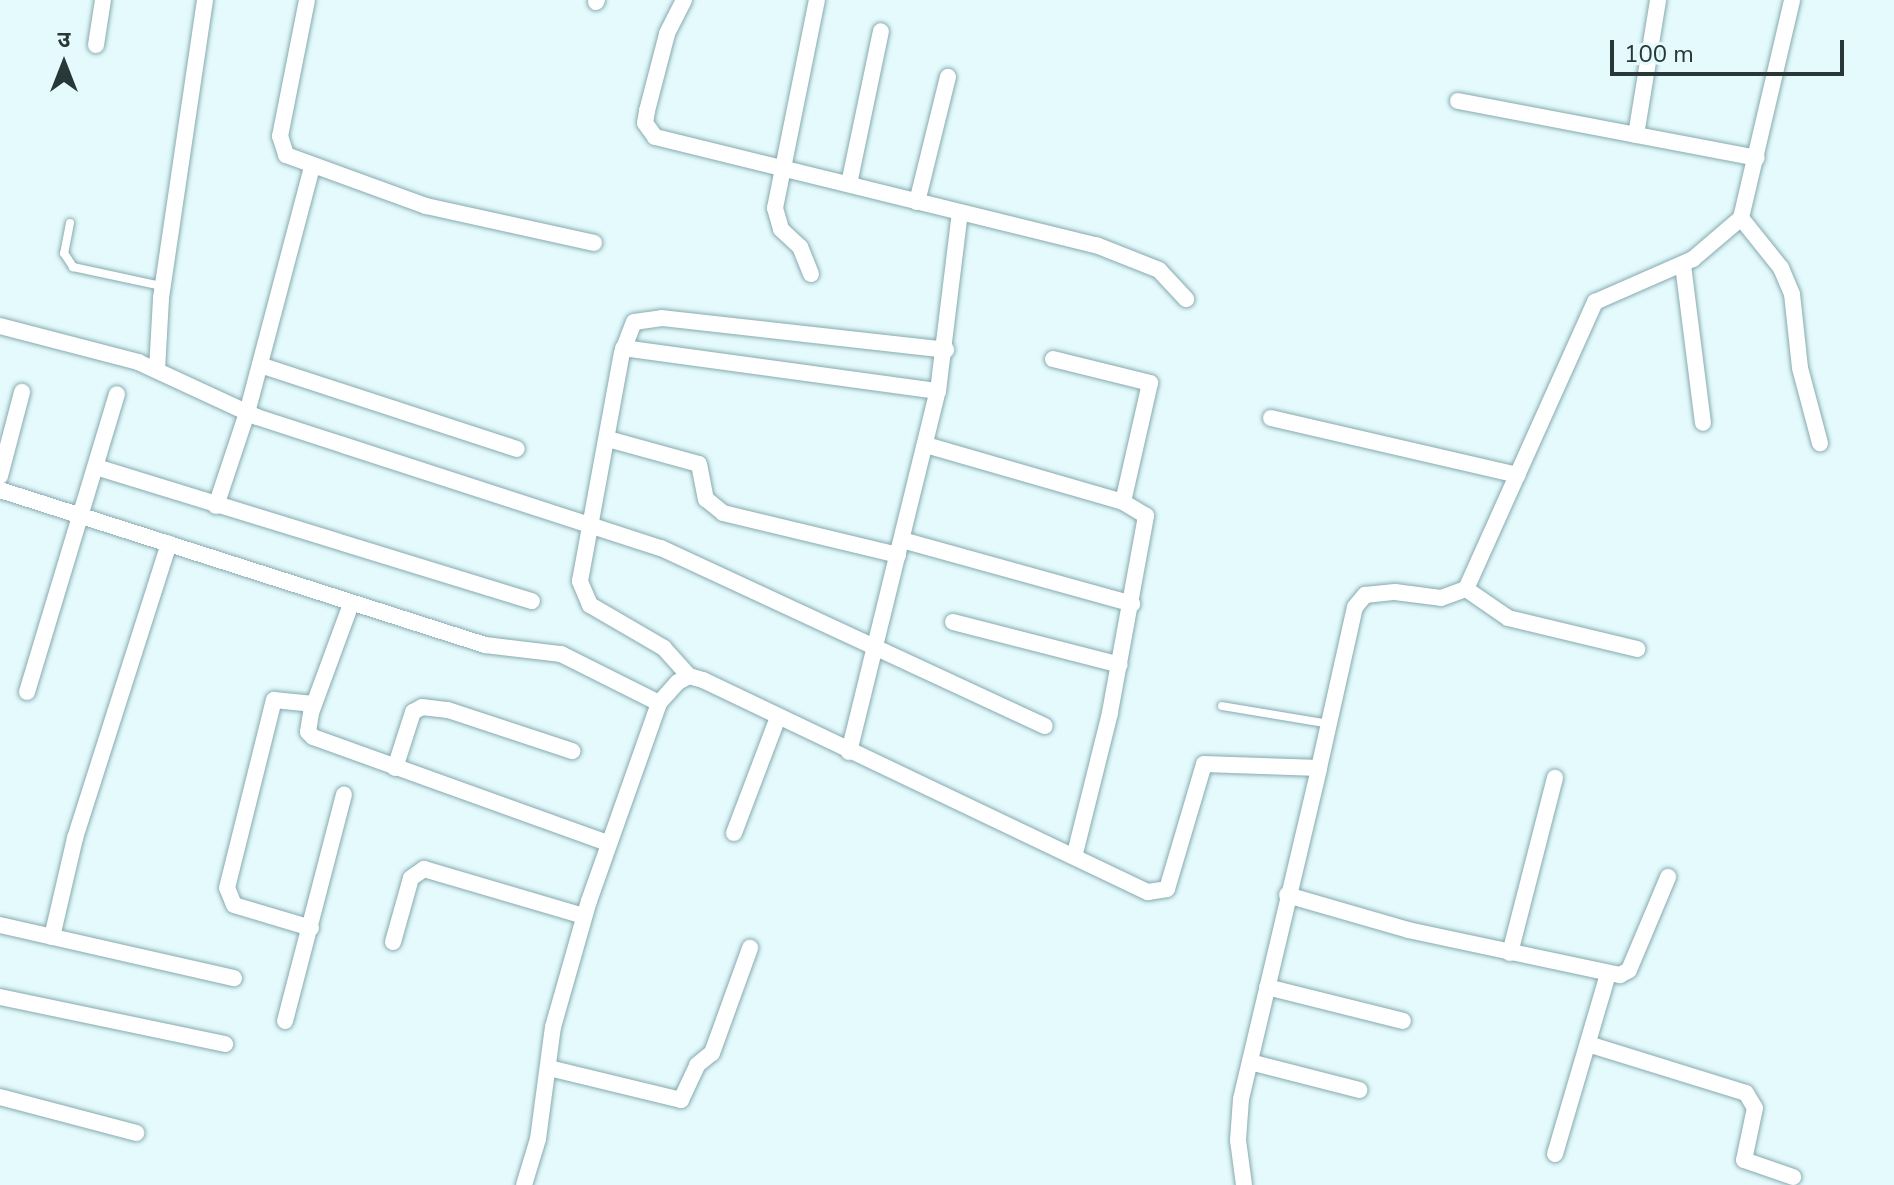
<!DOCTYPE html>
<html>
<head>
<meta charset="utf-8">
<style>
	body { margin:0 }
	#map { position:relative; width:1894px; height:1185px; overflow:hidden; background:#e4fafd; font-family:"Nunito Sans","Noto Sans Devanagari",sans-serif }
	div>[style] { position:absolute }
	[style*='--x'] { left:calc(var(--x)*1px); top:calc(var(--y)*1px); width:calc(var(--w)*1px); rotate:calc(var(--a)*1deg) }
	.roads { filter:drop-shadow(0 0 2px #86aaae) drop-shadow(0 0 2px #86aaae) }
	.lane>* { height:8px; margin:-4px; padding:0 4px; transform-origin:4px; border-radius:4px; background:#fff }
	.street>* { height:16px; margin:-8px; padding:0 8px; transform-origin:8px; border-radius:8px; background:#fff }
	span { translate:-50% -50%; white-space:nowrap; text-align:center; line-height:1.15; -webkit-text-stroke:6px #e4fafd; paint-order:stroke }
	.north { position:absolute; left:24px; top:24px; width:80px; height:80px; -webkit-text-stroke:6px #e4fafd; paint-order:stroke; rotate:0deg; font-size:22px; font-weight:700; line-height:32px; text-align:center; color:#283738 }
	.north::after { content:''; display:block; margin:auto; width:28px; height:36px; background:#283738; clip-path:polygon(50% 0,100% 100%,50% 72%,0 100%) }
	.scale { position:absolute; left:1610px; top:40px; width:234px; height:36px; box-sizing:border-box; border:4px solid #283738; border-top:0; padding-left:10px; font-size:24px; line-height:28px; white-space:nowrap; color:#283738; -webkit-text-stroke:6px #e4fafd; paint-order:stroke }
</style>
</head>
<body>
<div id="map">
	<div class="roads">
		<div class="lane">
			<i style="--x:70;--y:223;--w:31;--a:101"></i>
			<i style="--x:64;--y:253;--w:17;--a:57"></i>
			<i style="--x:73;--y:267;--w:91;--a:12.1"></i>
			<i style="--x:1222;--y:706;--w:109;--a:9.5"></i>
		</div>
		<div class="street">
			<i style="--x:307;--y:0;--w:139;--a:101.2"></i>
			<i style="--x:280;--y:136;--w:20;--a:72"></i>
			<i style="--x:286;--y:155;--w:149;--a:20"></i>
			<i style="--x:426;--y:206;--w:172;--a:12.4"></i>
			<i style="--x:684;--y:0;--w:38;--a:117"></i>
			<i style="--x:667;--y:34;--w:80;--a:104.6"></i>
			<i style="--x:647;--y:111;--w:12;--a:99"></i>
			<i style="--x:645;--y:123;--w:17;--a:54"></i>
			<i style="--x:655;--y:137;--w:454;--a:13.8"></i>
			<i style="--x:1096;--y:245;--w:68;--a:21.6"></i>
			<i style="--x:1159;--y:270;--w:40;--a:47"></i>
			<i style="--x:596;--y:2;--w:2;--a:-63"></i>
			<i style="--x:96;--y:45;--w:46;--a:-81.2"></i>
			<i style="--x:1458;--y:101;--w:304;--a:10.8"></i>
			<i style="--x:1636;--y:135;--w:137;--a:-80.7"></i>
			<i style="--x:849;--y:184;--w:156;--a:-78.2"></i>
			<i style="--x:917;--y:202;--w:129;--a:-76.1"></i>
			<i style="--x:1741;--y:218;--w:64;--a:51.3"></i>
			<i style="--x:1781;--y:268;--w:28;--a:67"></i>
			<i style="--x:1792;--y:294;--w:74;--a:83.8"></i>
			<i style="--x:1800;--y:368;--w:78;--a:75.1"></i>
			<i style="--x:1683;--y:265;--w:159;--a:82.8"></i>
			<i style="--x:811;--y:274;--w:29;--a:-112"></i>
			<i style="--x:800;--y:247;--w:26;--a:-137"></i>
			<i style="--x:781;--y:229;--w:22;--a:-106"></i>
			<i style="--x:775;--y:208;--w:212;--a:-78.6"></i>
			<i style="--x:0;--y:326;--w:143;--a:14.6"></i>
			<i style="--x:138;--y:362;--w:131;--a:24.8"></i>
			<i style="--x:257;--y:417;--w:425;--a:18"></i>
			<i style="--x:661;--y:548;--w:423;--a:24.9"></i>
			<i style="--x:623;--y:348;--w:318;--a:7.8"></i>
			<i style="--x:1053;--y:359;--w:100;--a:13.9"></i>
			<i style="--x:1150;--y:383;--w:122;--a:102.8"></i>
			<i style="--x:260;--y:365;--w:270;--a:18.1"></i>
			<i style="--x:157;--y:370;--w:72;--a:-86.8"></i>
			<i style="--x:161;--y:298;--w:301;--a:-81.6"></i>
			<i style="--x:1271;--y:418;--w:253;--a:13"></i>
			<i style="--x:608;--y:439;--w:94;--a:15.4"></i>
			<i style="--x:699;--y:464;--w:36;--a:79"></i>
			<i style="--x:706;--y:499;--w:22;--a:39"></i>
			<i style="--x:723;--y:513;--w:180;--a:13.5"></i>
			<i style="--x:926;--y:445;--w:205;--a:16.1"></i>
			<i style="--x:1123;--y:502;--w:27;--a:31"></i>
			<i style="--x:1146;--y:516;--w:200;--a:100.4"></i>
			<i style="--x:1110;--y:713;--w:148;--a:104"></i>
			<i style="--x:96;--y:467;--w:456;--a:17.1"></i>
			<i style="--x:0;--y:476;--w:87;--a:-75.3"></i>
			<i style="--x:0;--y:490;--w:509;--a:17.72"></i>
			<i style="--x:485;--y:645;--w:77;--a:6.8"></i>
			<i style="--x:561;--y:654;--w:110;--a:26.6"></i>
			<i style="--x:216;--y:506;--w:98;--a:-71.6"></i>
			<i style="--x:247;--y:413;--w:254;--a:-75.2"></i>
			<i style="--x:902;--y:540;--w:239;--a:15.5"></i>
			<i style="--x:1466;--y:589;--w:51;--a:34.6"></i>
			<i style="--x:1508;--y:618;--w:133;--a:13.5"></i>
			<i style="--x:351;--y:604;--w:116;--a:110.2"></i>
			<i style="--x:311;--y:713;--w:19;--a:99"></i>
			<i style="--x:308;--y:732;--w:7;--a:45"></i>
			<i style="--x:313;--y:737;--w:313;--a:19.8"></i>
			<i style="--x:953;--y:622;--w:172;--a:14.4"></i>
			<i style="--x:689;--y:676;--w:38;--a:-132"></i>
			<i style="--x:664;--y:648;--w:86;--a:-149.8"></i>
			<i style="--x:590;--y:605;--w:26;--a:-113"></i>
			<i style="--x:580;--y:581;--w:232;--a:-79.6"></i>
			<i style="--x:622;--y:353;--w:33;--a:-69"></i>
			<i style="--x:634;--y:322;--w:28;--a:-8"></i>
			<i style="--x:662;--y:318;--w:286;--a:6.4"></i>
			<i style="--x:27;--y:692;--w:311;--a:-73.2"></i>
			<i style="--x:849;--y:752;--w:372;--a:-76.2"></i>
			<i style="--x:938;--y:391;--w:179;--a:-83"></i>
			<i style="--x:395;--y:768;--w:59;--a:-72.2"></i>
			<i style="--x:413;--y:712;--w:10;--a:-29"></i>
			<i style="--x:422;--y:707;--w:26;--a:7"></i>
			<i style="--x:448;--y:710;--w:131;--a:18.3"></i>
			<i style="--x:734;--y:833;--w:124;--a:-69.2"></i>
			<i style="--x:1287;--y:895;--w:126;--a:16.1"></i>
			<i style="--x:1408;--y:930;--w:217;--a:12"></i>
			<i style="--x:1620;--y:975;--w:10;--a:-29"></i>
			<i style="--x:1629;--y:970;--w:101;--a:-67.2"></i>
			<i style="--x:0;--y:925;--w:240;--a:12.8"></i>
			<i style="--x:311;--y:928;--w:80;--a:-163.4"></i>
			<i style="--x:234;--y:905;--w:18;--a:-112"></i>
			<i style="--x:227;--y:888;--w:194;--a:-76"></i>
			<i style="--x:274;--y:700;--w:40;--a:5.7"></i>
			<i style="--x:52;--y:937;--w:102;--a:-76.9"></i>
			<i style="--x:75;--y:838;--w:309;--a:-72.3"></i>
			<i style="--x:393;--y:942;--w:66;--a:-74.3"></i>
			<i style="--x:411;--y:878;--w:16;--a:-35"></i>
			<i style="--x:424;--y:869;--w:167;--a:16.4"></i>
			<i style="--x:1510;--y:953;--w:181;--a:-75.6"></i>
			<i style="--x:1267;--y:987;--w:140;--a:14"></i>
			<i style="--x:0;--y:997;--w:230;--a:11.8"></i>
			<i style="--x:285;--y:1021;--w:234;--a:-75.4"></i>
			<i style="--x:1588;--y:1044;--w:165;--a:17.2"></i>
			<i style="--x:1746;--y:1093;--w:17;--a:59"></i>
			<i style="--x:1755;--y:1108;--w:53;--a:101.9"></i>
			<i style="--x:1744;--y:1160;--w:52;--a:19.1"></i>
			<i style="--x:1250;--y:1062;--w:113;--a:14.4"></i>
			<i style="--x:549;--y:1068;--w:136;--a:13.6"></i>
			<i style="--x:681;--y:1100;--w:38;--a:-65"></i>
			<i style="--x:697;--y:1065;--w:19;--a:-39"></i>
			<i style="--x:712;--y:1053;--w:112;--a:-70.1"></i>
			<i style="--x:0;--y:1097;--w:141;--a:14.8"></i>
			<i style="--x:1555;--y:1154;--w:188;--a:-73.6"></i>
			<i style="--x:524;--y:1185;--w:48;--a:-73.1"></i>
			<i style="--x:538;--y:1139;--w:113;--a:-82.4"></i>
			<i style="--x:553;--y:1027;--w:131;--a:-74.1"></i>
			<i style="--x:589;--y:901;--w:210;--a:-70.5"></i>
			<i style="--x:659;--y:703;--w:28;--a:-48"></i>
			<i style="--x:678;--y:682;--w:13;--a:-29"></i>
			<i style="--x:689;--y:676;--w:15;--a:16"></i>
			<i style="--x:703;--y:680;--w:493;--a:25.5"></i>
			<i style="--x:1148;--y:892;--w:19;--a:-9"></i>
			<i style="--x:1167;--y:889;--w:130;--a:-73.5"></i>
			<i style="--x:1204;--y:764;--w:115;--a:2"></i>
			<i style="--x:1319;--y:768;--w:165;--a:-77.4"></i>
			<i style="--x:1355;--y:607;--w:16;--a:-50"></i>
			<i style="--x:1365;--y:595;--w:30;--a:-6"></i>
			<i style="--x:1395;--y:592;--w:46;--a:7.4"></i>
			<i style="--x:1441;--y:598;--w:27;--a:-20"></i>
			<i style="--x:1466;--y:589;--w:315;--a:-65.8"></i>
			<i style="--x:1595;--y:302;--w:107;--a:-23.7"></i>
			<i style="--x:1693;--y:259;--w:63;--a:-40.5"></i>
			<i style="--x:1741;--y:218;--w:224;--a:-76.8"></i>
			<i style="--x:1244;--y:1185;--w:45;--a:-97.6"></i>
			<i style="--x:1238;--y:1140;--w:41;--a:-85.8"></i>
			<i style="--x:1241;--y:1099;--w:340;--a:-76.7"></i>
		</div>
	</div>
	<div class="north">उ</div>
	<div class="scale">100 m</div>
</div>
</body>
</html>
